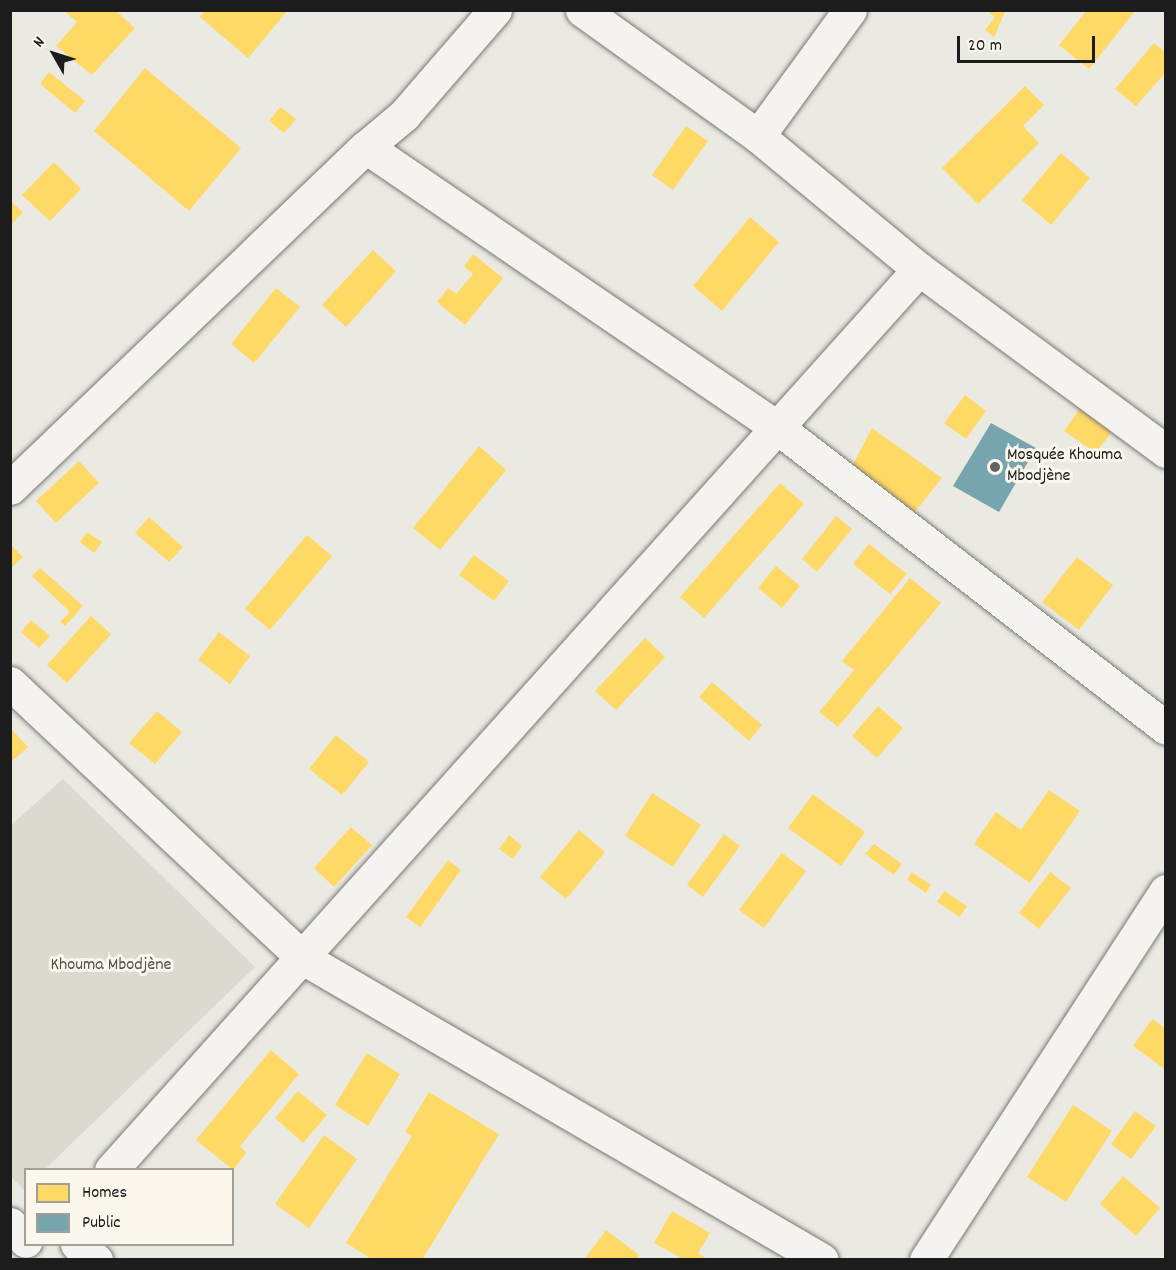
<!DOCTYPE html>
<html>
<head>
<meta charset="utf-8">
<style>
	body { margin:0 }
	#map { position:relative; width:1176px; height:1270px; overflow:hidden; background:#eae9e2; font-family:Dekko,sans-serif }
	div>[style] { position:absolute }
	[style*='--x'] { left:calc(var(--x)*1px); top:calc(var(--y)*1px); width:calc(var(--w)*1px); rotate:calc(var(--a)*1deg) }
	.green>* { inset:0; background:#dbd9d0 }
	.homes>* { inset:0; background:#ffd966 }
	.public>* { inset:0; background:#76a5af }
	.roads { filter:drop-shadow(0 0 2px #797875) drop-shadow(0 0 2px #797875) }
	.minor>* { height:33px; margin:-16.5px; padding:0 16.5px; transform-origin:16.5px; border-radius:16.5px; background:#f4f3ef }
	.dots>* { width:16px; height:16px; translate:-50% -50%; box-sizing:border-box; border:3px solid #fbf7ec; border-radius:50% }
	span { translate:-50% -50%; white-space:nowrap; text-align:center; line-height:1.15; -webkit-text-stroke:6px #fbf7ec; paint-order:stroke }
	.poi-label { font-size:18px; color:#1c1c1c }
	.left { translate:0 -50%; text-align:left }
	.park-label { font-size:18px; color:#51514e }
	.frame { position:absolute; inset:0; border:12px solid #1c1c1c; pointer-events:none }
	.legend { position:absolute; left:24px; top:1168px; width:210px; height:78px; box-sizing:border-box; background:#fbf7ec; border:2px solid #a29f99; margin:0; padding:8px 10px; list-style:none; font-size:18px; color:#1c1c1c }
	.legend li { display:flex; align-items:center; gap:12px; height:30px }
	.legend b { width:30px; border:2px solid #a29f99 }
	.north { position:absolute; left:24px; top:24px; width:60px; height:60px; -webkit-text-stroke:4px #fbf7ec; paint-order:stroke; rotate:309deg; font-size:16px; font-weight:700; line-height:24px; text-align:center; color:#1c1c1c }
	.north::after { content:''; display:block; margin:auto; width:21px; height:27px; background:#1c1c1c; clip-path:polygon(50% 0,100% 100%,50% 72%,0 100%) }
	.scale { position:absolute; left:957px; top:36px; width:138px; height:27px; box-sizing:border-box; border:3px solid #1c1c1c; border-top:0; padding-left:8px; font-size:18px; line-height:21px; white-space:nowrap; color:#1c1c1c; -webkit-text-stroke:4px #fbf7ec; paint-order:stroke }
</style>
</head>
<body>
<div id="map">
	<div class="green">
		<i style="clip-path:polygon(63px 779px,255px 967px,45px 1169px,26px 1170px,24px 1190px,10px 1175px,11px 825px)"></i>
	</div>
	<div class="homes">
		<i style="clip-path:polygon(63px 10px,115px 10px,135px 28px,92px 75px,56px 46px,77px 22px)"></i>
		<i style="clip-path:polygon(205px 10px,288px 10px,248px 58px,200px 17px)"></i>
		<i style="clip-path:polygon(986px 10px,1006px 10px,994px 37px,985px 30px,995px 17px)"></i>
		<i style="clip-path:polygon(1087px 10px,1136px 10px,1089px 69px,1059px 45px)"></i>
		<i style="clip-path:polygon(1154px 43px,1166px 53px,1166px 72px,1136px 106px,1115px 89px)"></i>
		<i style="clip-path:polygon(145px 68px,241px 148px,189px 211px,94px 131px)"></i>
		<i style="clip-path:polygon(49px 72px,85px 101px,75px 113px,40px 84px)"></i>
		<i style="clip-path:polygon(1025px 86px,1044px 105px,1023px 126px,1039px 143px,978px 204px,942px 168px)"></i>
		<i style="clip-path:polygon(280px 107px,296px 119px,284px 133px,269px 121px)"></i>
		<i style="clip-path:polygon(686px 126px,708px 141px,673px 190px,652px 175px)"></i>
		<i style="clip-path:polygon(1061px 153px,1090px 178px,1051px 225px,1022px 200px)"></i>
		<i style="clip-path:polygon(54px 162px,81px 189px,50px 221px,22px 195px)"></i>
		<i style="clip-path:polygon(10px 201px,23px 212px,10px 226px)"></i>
		<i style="clip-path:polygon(750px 217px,779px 242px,722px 311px,693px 286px)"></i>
		<i style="clip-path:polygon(373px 250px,396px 271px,346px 327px,322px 305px)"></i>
		<i style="clip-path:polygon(473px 254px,503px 278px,465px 325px,437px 302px,448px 288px,456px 294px,473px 274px,464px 266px)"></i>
		<i style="clip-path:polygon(276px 288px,300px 307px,254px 363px,231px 344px)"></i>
		<i style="clip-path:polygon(965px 395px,986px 411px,966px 439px,944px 423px)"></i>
		<i style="clip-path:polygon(1080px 408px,1112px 431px,1096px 453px,1064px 431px)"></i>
		<i style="clip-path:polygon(872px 428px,942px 478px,914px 513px,851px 468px)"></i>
		<i style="clip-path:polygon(479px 446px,506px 470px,440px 550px,413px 528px)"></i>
		<i style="clip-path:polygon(79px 461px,99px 483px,56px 523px,36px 501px)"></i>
		<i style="clip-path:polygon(780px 483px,804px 504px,704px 618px,680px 597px)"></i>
		<i style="clip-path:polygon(836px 516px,852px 529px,817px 572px,802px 559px)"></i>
		<i style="clip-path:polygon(149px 517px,183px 547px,169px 562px,135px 533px)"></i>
		<i style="clip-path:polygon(87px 532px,102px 542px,94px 553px,80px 542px)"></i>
		<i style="clip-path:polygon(307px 535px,332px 556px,270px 630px,245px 609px)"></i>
		<i style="clip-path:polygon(10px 544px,23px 557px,10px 569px)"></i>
		<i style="clip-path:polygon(869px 544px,907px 574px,890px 594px,853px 564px)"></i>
		<i style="clip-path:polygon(474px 555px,509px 581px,494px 601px,459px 575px)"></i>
		<i style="clip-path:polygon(1077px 557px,1113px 585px,1079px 630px,1042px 602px)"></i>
		<i style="clip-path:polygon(776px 566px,800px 586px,782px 608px,758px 588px)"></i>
		<i style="clip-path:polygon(40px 568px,83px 606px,65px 626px,60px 622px,70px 612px,32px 576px)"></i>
		<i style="clip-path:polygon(910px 578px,941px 603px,838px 727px,819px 712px,854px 670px,842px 661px)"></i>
		<i style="clip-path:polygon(91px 616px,111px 634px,67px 683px,47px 665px)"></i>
		<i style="clip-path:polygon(31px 620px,50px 636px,39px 648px,21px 632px)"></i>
		<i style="clip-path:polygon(219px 632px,250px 656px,230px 684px,198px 660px)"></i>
		<i style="clip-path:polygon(645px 638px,665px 657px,616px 710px,595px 691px)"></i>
		<i style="clip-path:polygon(712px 682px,762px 725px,749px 741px,699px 697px)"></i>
		<i style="clip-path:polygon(878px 706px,903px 728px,877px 758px,852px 736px)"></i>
		<i style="clip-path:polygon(157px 711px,182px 732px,155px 764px,129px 743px)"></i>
		<i style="clip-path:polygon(10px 728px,28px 747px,10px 763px)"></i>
		<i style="clip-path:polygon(336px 735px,369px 762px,342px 795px,309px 769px)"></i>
		<i style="clip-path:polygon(1049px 790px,1080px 811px,1030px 883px,974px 844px,996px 812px,1021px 830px)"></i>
		<i style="clip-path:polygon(652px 793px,701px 825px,673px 867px,625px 836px)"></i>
		<i style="clip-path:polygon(813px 794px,865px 832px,841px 866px,788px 828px)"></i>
		<i style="clip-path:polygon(351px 827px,372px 845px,334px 887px,314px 868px)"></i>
		<i style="clip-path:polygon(579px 830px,605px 852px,566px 899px,540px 877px)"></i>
		<i style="clip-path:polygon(724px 834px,740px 846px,703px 897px,687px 885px)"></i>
		<i style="clip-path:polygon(509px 835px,522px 846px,513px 859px,499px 849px)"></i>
		<i style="clip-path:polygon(874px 844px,902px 864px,894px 875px,865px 854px)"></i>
		<i style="clip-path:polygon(782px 853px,806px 871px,764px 928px,739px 910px)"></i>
		<i style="clip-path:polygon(448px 860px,461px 870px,420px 927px,406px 917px)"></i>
		<i style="clip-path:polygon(912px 872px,931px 885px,926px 893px,907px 880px)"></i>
		<i style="clip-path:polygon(1050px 872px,1071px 888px,1039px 929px,1019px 913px)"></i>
		<i style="clip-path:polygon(944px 891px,967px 906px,960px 917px,937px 902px)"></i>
		<i style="clip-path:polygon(1152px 1019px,1166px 1029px,1166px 1070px,1133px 1046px)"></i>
		<i style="clip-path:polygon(271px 1050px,299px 1074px,240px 1146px,246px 1153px,233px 1170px,196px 1140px)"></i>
		<i style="clip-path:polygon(367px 1053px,400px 1074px,368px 1126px,335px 1105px)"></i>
		<i style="clip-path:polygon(298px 1091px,327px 1115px,303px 1143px,275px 1118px)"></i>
		<i style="clip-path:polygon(429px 1092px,499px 1134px,422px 1260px,373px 1260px,346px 1243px,412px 1136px,405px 1132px)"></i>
		<i style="clip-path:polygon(1073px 1105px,1112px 1131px,1066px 1202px,1027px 1177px)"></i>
		<i style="clip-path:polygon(1135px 1111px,1156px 1126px,1131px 1159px,1111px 1144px)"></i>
		<i style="clip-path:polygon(324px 1135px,357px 1159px,309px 1228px,275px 1204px)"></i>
		<i style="clip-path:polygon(1123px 1176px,1160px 1208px,1136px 1236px,1100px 1204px)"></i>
		<i style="clip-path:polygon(672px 1211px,710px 1233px,698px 1253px,709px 1260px,685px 1260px,654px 1243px)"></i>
		<i style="clip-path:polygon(606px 1230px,639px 1255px,636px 1260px,584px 1260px)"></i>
	</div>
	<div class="public">
		<i style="clip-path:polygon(991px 423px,1036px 448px,999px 512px,953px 486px)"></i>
	</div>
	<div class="roads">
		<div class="minor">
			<i style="--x:582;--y:10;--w:216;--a:35.6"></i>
			<i style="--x:758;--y:136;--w:209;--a:39.6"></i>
			<i style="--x:919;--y:269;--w:307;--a:36.4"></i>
			<i style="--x:758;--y:136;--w:156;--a:-53.9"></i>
			<i style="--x:366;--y:147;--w:499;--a:34.3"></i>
			<i style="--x:778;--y:428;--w:490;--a:37.7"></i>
			<i style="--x:10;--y:488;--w:493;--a:-43.8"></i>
			<i style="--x:366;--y:147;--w:50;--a:-40.1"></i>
			<i style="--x:404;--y:115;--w:139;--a:-49.1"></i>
			<i style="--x:10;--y:683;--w:402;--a:43.2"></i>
			<i style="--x:303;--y:958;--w:600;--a:30.19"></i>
			<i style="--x:111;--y:1170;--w:1210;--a:-48.11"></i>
			<i style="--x:10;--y:1224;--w:23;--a:47"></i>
			<i style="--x:77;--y:1244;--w:25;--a:40"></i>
			<i style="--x:926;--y:1260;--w:440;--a:-57"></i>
		</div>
	</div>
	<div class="dots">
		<i style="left:995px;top:467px;background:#646461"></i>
	</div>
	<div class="poi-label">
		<span class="left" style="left:1007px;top:467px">Mosquée Khouma<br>Mbodjène</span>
	</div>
	<div class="park-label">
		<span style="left:111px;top:966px">Khouma Mbodjène</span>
	</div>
	<div class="frame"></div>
	<ul class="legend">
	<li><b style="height:16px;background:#ffd966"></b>Homes</li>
	<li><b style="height:16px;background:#76a5af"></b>Public</li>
	</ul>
	<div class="north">N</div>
	<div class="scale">20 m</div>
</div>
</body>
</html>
